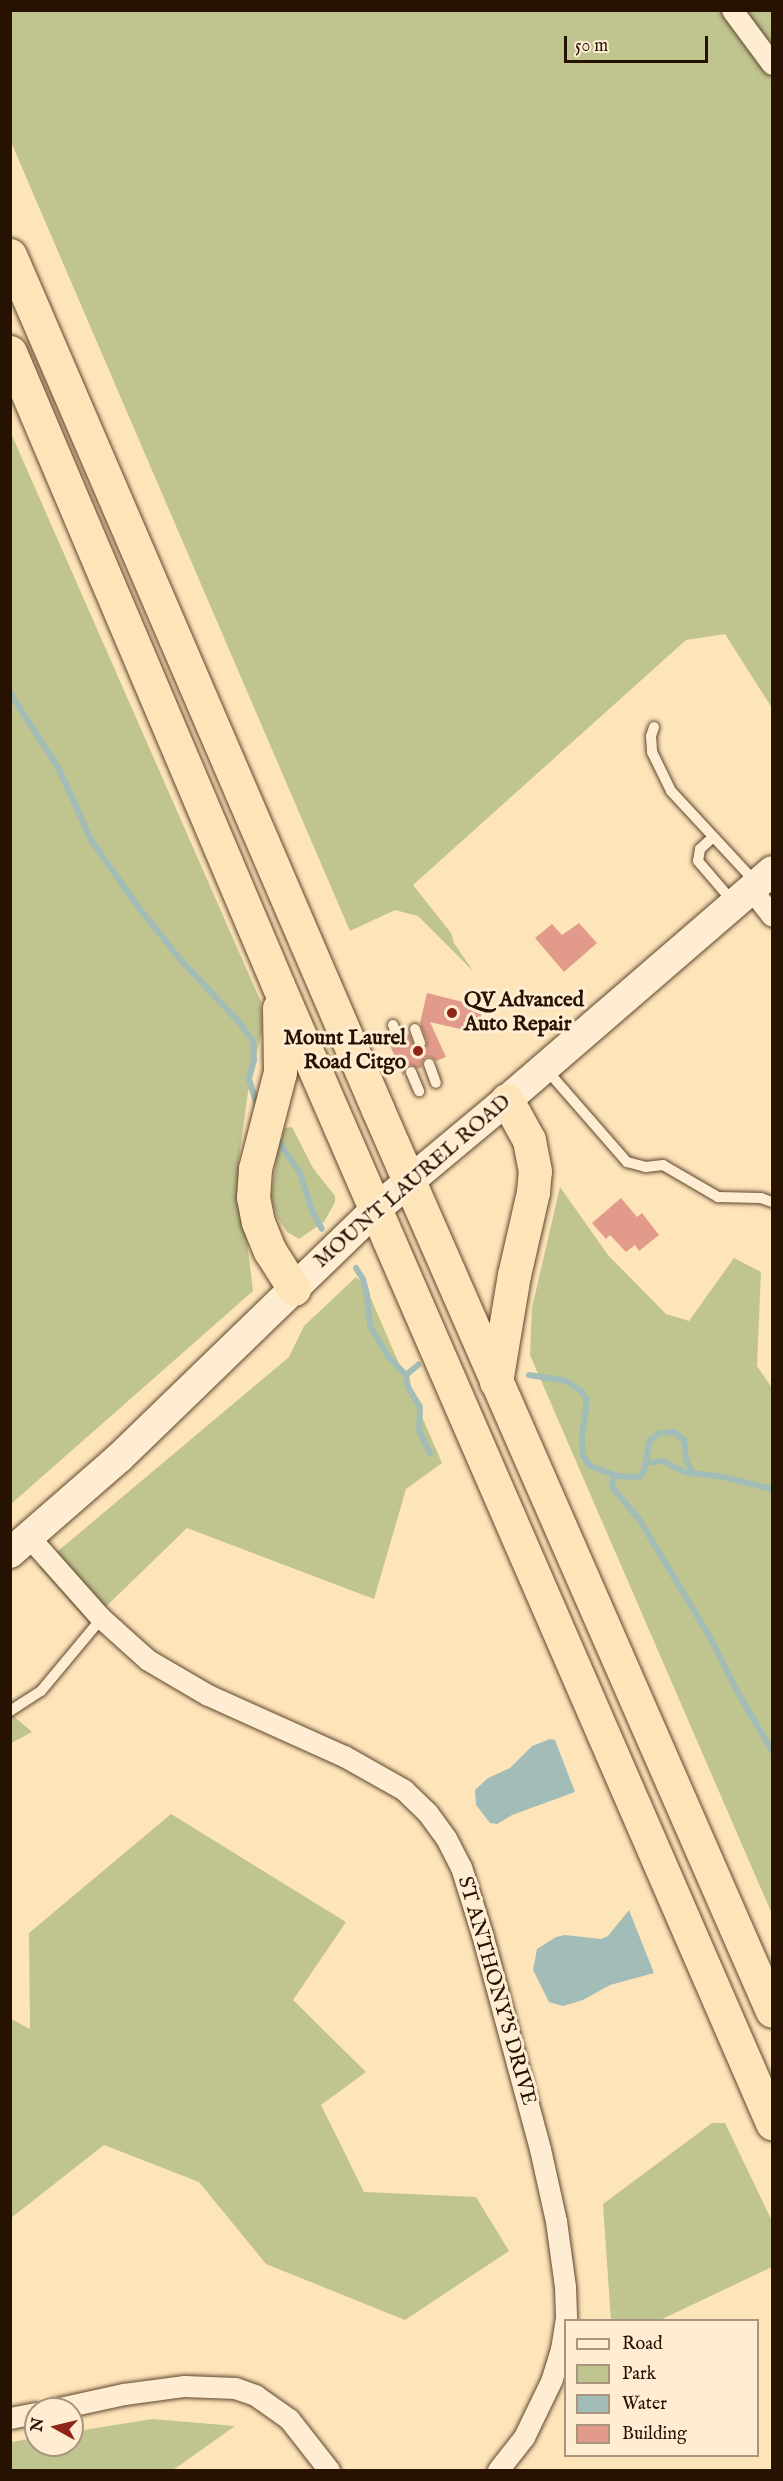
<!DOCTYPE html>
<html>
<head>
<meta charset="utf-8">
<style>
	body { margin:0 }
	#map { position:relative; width:783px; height:2481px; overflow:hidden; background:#fee4b9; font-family:"IM FELL English",serif }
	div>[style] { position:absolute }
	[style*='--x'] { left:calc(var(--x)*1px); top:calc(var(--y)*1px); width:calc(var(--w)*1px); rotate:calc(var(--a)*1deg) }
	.green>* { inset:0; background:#c0c48f }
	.water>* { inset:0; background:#a2bdb7 }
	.stream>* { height:6px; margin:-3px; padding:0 3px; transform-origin:3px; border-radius:3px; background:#a2bdb7 }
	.building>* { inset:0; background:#e29b8b }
	.roads { filter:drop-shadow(0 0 2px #5d462e) drop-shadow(0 0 2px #5d462e) }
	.service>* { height:10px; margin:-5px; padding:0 5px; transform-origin:5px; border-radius:5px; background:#feedd2 }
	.minor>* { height:21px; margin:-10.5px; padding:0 10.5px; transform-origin:10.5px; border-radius:10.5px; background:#feedd2 }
	.secondary>* { height:30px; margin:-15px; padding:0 15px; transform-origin:15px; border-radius:15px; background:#feedd2 }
	.trunk>* { height:33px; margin:-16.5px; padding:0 16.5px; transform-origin:16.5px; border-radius:16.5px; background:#fee4b9 }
	.dots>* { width:16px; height:16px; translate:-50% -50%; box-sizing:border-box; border:3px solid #feedd2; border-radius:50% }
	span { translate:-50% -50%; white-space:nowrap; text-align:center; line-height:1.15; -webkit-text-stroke:6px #feedd2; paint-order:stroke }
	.poi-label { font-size:21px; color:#271100; font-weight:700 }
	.left { translate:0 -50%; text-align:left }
	.right { translate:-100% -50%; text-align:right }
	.street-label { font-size:21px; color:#271100 }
	.frame { position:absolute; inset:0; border:12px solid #271100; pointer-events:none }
	.legend { position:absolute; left:564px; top:2319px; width:195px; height:138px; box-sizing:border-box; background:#feedd2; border:2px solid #a8957e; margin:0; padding:8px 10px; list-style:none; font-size:18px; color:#271100 }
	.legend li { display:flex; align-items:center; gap:12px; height:30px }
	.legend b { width:30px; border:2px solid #a8957e }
	.north { position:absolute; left:24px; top:2397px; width:60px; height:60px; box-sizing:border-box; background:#feedd2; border:2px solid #a8957e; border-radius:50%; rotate:278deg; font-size:16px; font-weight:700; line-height:24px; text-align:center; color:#271100 }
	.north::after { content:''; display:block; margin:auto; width:21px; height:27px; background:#8f2418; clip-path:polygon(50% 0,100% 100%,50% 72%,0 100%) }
	.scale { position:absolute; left:564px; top:36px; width:144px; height:27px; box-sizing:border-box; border:3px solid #271100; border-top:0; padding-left:8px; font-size:18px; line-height:21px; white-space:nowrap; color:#271100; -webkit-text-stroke:4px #feedd2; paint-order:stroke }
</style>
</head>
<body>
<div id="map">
	<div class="green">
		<i style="clip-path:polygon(10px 11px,772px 11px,772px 708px,725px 634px,686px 640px,413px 885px,451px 933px,454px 943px,473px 971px,418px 916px,395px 910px,350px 931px,11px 142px)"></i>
		<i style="clip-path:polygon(10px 431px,261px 1002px,262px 1030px,248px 1092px,238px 1165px,253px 1291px,11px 1504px)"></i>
		<i style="clip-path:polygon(292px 1127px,313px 1168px,335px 1196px,335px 1202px,324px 1222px,299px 1239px,287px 1232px,277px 1217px,271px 1197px,277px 1156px,285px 1128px)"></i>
		<i style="clip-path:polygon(560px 1187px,608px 1255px,666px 1314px,689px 1321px,734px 1258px,761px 1272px,757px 1366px,772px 1388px,772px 1914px,530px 1355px,532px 1308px)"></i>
		<i style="clip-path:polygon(356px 1277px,365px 1285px,442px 1463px,406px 1489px,374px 1599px,187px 1528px,89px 1623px,39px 1567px,289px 1357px,304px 1326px)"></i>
		<i style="clip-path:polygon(10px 1713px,32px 1732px,11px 1743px,10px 1743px)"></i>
		<i style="clip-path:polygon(171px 1814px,346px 1922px,293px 2000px,366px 2072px,321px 2105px,364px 2192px,476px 2197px,509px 2251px,405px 2320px,266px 2264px,199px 2182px,104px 2145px,11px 2218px,11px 2019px,30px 2029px,29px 1933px)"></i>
		<i style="clip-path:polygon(712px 2123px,725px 2123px,772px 2221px,772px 2267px,660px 2320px,611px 2320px,603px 2204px)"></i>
		<i style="clip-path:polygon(152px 2419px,235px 2426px,173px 2470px,11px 2470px,11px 2442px,36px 2438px,36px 2445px,72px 2445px,72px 2432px)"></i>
	</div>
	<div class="water">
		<i style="clip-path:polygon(550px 1739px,555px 1740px,575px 1792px,512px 1815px,497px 1824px,490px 1823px,476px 1805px,475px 1790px,488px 1778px,510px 1768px,532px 1746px)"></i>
		<i style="clip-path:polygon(629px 1910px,654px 1973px,610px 1985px,583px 2000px,563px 2006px,549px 2002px,533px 1970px,537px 1949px,556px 1937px,565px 1935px,601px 1939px,608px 1936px)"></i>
	</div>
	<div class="stream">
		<i style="--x:10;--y:693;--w:90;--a:57.2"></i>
		<i style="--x:59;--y:769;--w:78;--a:65.7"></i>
		<i style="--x:91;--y:840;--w:78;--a:54.9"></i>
		<i style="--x:136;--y:904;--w:70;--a:51.3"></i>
		<i style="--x:180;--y:959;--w:86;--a:46.9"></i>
		<i style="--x:239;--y:1022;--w:24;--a:54"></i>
		<i style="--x:253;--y:1041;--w:19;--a:87"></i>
		<i style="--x:254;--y:1060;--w:20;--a:105"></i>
		<i style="--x:249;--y:1079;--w:31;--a:73"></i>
		<i style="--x:277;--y:1139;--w:41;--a:55.9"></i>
		<i style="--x:300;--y:1173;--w:42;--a:72"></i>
		<i style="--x:313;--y:1213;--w:18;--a:61"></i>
		<i style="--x:356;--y:1268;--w:13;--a:58"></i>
		<i style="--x:363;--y:1279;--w:16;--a:76"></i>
		<i style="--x:367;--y:1295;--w:31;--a:84"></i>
		<i style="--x:370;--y:1326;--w:35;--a:59"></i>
		<i style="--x:388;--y:1356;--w:26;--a:47"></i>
		<i style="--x:406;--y:1375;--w:12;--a:81"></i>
		<i style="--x:408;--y:1387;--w:23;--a:59"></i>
		<i style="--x:420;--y:1407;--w:23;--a:92"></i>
		<i style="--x:419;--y:1430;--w:26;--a:65"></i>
		<i style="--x:406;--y:1375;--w:16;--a:-40"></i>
		<i style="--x:529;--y:1375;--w:37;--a:9"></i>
		<i style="--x:566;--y:1381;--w:18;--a:34"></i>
		<i style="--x:581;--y:1391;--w:9;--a:54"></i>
		<i style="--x:586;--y:1398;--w:10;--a:90"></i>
		<i style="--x:586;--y:1408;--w:29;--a:98"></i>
		<i style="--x:582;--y:1437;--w:19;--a:87"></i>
		<i style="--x:583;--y:1456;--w:12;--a:55"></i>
		<i style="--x:590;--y:1466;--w:29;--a:20"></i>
		<i style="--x:617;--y:1476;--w:22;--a:3"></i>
		<i style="--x:639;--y:1477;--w:8;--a:-50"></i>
		<i style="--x:644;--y:1471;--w:32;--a:-79"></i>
		<i style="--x:650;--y:1440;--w:12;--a:-35"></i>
		<i style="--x:660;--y:1433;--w:14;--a:-4"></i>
		<i style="--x:674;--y:1432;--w:13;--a:39"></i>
		<i style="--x:684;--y:1440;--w:20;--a:84"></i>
		<i style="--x:686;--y:1460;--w:16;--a:63"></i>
		<i style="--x:646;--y:1463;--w:17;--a:-7"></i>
		<i style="--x:663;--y:1461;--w:25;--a:27"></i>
		<i style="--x:685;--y:1472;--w:34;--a:7"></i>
		<i style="--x:719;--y:1476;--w:55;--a:13.8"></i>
		<i style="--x:613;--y:1475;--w:12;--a:95"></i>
		<i style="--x:612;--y:1487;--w:42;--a:49.8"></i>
		<i style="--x:639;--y:1519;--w:138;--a:59"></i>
		<i style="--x:710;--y:1637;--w:60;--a:63.4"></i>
		<i style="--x:737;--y:1691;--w:69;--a:59.7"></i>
	</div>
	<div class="building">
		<i style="clip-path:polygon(579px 923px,597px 943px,564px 972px,535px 938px,552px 924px,562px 935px)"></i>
		<i style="clip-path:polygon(427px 993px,483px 1007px,477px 1033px,430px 1022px,446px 1057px,436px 1061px,431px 1057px,426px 1057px,422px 1062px,422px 1067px,418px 1069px,412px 1065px,408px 1065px,403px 1076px,389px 1043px,401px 1046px,405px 1036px,409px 1034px,416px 1049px,422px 1050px,426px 1047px,427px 1040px,420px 1023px)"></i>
		<i style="clip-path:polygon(621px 1198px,637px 1217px,642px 1213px,659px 1235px,639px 1251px,635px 1245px,626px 1252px,610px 1235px,606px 1239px,592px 1223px)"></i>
	</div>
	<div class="roads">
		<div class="service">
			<i style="--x:654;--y:727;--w:9;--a:108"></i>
			<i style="--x:651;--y:736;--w:16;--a:86"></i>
			<i style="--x:652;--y:752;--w:43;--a:64"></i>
			<i style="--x:671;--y:791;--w:127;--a:47.2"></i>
			<i style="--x:713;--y:837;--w:18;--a:137"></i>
			<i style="--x:700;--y:849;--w:12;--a:99"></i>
			<i style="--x:698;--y:861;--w:55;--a:49.4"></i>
			<i style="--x:393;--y:1025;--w:15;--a:70"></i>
			<i style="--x:415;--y:1029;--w:15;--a:70"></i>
			<i style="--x:429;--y:1064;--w:20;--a:70"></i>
			<i style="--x:545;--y:1068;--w:125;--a:48.9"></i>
			<i style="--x:627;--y:1162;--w:20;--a:15"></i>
			<i style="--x:646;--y:1167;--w:17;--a:-7"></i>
			<i style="--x:663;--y:1165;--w:64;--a:30.2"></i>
			<i style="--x:718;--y:1197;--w:43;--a:1.3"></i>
			<i style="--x:761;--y:1198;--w:12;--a:20"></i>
			<i style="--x:411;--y:1072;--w:21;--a:67"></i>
			<i style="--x:10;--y:1711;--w:37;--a:-33"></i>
			<i style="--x:41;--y:1691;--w:94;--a:-50.2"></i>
		</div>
		<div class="minor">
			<i style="--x:732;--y:10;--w:67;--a:53.5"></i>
			<i style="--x:751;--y:889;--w:34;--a:52"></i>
			<i style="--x:29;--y:1537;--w:107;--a:48.4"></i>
			<i style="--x:100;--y:1617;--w:64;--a:41.9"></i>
			<i style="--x:148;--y:1660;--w:69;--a:30.3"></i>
			<i style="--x:208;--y:1695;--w:149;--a:24.2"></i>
			<i style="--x:344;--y:1756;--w:69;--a:29.5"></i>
			<i style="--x:404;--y:1790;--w:32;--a:44"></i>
			<i style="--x:427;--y:1812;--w:32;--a:54"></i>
			<i style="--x:446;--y:1838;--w:33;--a:63"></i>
			<i style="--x:461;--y:1867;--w:70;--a:72.6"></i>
			<i style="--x:482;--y:1934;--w:223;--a:74.9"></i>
			<i style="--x:540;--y:2149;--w:74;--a:77.5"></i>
			<i style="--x:556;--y:2221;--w:67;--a:82.2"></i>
			<i style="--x:565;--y:2287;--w:31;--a:88"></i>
			<i style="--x:566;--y:2318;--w:31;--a:99"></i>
			<i style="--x:561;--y:2349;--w:31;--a:107"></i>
			<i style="--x:552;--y:2379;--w:64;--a:115.8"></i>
			<i style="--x:524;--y:2437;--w:42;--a:128.2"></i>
			<i style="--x:55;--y:2409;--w:71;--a:-12.3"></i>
			<i style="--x:124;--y:2394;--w:61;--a:-7.6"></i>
			<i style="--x:184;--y:2386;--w:51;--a:2.2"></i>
			<i style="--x:235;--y:2388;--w:21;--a:19"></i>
			<i style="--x:255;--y:2395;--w:42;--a:35.2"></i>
			<i style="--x:289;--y:2419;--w:65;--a:51.9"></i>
			<i style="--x:10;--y:2418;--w:26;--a:-11"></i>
		</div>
		<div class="secondary">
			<i style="--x:10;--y:1553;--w:145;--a:-41.1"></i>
			<i style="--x:119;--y:1458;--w:358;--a:-44.1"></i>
			<i style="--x:376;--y:1209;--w:170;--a:-39.8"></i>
			<i style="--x:507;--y:1100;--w:350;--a:-40.8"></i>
		</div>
		<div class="trunk">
			<i style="--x:10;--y:255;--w:931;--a:66.71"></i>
			<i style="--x:378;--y:1110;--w:983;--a:66.38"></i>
			<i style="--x:10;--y:352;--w:687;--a:67.05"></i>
			<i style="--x:278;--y:985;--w:1241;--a:66.53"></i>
			<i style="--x:279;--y:1008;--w:64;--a:89.1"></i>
			<i style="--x:280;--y:1072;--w:100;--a:104.5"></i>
			<i style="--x:255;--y:1169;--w:28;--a:94"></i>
			<i style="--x:253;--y:1197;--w:25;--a:79"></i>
			<i style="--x:258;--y:1222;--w:31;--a:68"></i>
			<i style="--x:270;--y:1251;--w:45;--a:57.7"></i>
			<i style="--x:496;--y:1382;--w:109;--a:-80.5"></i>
			<i style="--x:514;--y:1275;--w:85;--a:-77.1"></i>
			<i style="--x:533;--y:1192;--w:21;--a:-85"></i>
			<i style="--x:535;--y:1171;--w:32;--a:-101"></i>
			<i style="--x:529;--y:1140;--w:46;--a:-118.8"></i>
		</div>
	</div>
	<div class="dots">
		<i style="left:452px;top:1013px;background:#8f2418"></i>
		<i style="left:418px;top:1051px;background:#8f2418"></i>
	</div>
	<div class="poi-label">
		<span class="left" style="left:464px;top:1013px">QV Advanced<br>Auto Repair</span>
		<span class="right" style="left:406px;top:1051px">Mount Laurel<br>Road Citgo</span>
	</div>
	<div class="street-label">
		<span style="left:413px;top:1182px;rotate:-41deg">MOUNT LAUREL ROAD</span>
		<span style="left:496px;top:1991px;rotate:74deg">ST ANTHONY'S DRIVE</span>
	</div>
	<div class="frame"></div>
	<ul class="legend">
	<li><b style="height:8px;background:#feedd2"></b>Road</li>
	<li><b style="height:16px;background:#c0c48f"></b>Park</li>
	<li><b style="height:16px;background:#a2bdb7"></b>Water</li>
	<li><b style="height:16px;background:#e29b8b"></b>Building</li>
	</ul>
	<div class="north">N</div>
	<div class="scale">50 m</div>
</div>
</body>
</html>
